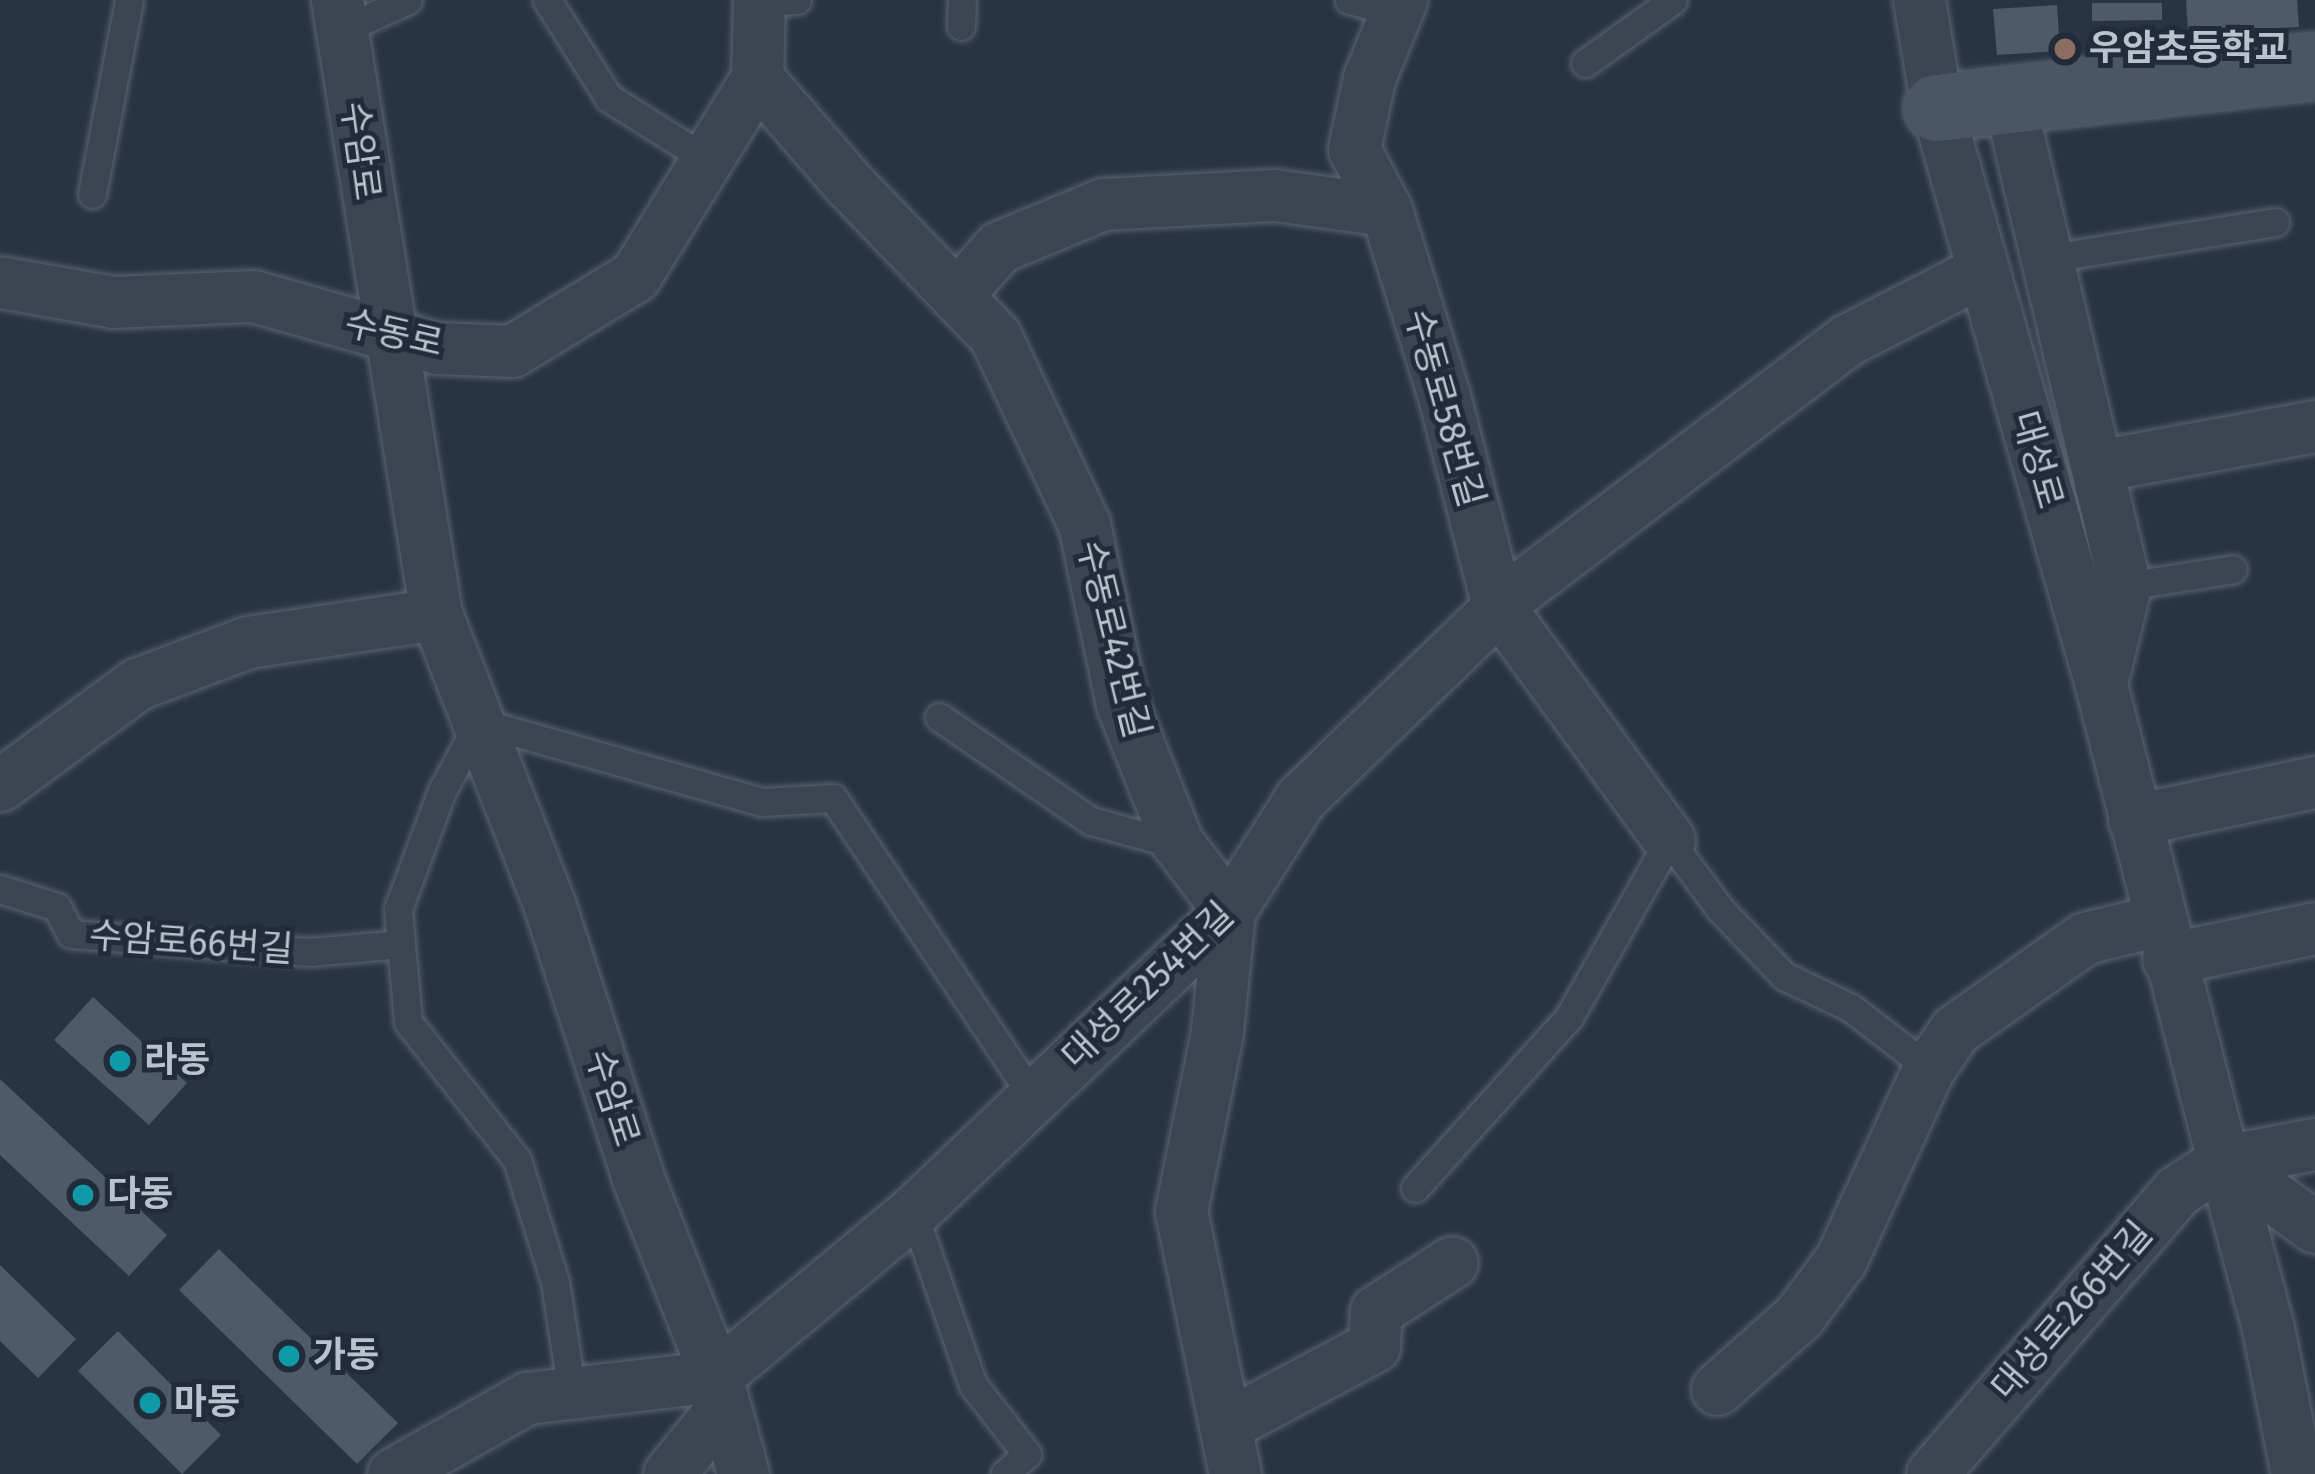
<!DOCTYPE html>
<html>
<head>
<meta charset="utf-8">
<style>
	body { margin:0 }
	#map { position:relative; width:2315px; height:1474px; overflow:hidden; background:#283444; font-family:"Fira Sans","Noto Sans KR",sans-serif }
	div>[style] { position:absolute }
	[style*='--x'] { left:calc(var(--x)*1px); top:calc(var(--y)*1px); width:calc(var(--w)*1px); rotate:calc(var(--a)*1deg) }
	.building>* { inset:0; background:#4c5a69 }
	.roads { filter:drop-shadow(0 0 3px #5b6471) drop-shadow(0 0 3px #5b6471) }
	.lane>* { height:27px; margin:-13.5px; padding:0 13.5px; transform-origin:13.5px; border-radius:13.5px; background:#3c4653 }
	.street>* { height:51px; margin:-25.5px; padding:0 25.5px; transform-origin:25.5px; border-radius:25.5px; background:#3c4653 }
	.secondary>* { height:66px; margin:-33px; padding:0 33px; transform-origin:33px; border-radius:33px; background:#4a5566 }
	.dots>* { width:33px; height:33px; translate:-50% -50%; box-sizing:border-box; border:6px solid #212b39; border-radius:50% }
	span { translate:-50% -50%; white-space:nowrap; text-align:center; line-height:1.15; -webkit-text-stroke:10px #212b39; paint-order:stroke }
	.poi-label { font-size:36px; color:#bac2cd; font-weight:700 }
	.left { translate:0 -50%; text-align:left }
	.street-label { font-size:36px; color:#bac2cd }
</style>
</head>
<body>
<div id="map">
	<div class="building">
		<i style="clip-path:polygon(2186px 0,2297px 0,2299px 27px,2188px 32px)"></i>
		<i style="clip-path:polygon(2092px 3px,2162px 3px,2162px 20px,2092px 21px)"></i>
		<i style="clip-path:polygon(2057px 5px,2060px 51px,1997px 55px,1993px 9px)"></i>
		<i style="clip-path:polygon(93px 997px,187px 1083px,149px 1125px,54px 1040px)"></i>
		<i style="clip-path:polygon(0 1079px,167px 1235px,129px 1276px,0 1155px)"></i>
		<i style="clip-path:polygon(219px 1249px,398px 1423px,357px 1464px,179px 1290px)"></i>
		<i style="clip-path:polygon(0 1265px,76px 1339px,38px 1378px,0 1341px)"></i>
		<i style="clip-path:polygon(118px 1331px,221px 1435px,182px 1474px,78px 1371px)"></i>
	</div>
	<div class="roads">
		<div class="lane">
			<i style="--x:547;--y:0;--w:116;--a:57.7"></i>
			<i style="--x:609;--y:98;--w:115;--a:32.2"></i>
			<i style="--x:1349;--y:0;--w:49;--a:14.3"></i>
			<i style="--x:758;--y:2;--w:39;--a:-3"></i>
			<i style="--x:961;--y:26;--w:26;--a:-88"></i>
			<i style="--x:342;--y:30;--w:72;--a:-24.4"></i>
			<i style="--x:1585;--y:63;--w:108;--a:-35.6"></i>
			<i style="--x:92;--y:194;--w:197;--a:-79.2"></i>
			<i style="--x:2050;--y:258;--w:228;--a:-9.1"></i>
			<i style="--x:2125;--y:586;--w:109;--a:-8.9"></i>
			<i style="--x:939;--y:717;--w:184;--a:34.4"></i>
			<i style="--x:1091;--y:821;--w:91;--a:15.3"></i>
			<i style="--x:0;--y:889;--w:60;--a:17.5"></i>
			<i style="--x:57;--y:907;--w:30;--a:63"></i>
			<i style="--x:71;--y:934;--w:240;--a:4.3"></i>
			<i style="--x:310;--y:952;--w:91;--a:-5"></i>
			<i style="--x:1415;--y:1188;--w:230;--a:-48"></i>
			<i style="--x:1569;--y:1017;--w:203;--a:-60.5"></i>
			<i style="--x:1669;--y:840;--w:86;--a:53.5"></i>
			<i style="--x:1720;--y:909;--w:93;--a:46.3"></i>
			<i style="--x:1784;--y:976;--w:74;--a:25.5"></i>
			<i style="--x:1851;--y:1008;--w:98;--a:37.6"></i>
			<i style="--x:913;--y:1212;--w:183;--a:70.9"></i>
			<i style="--x:973;--y:1385;--w:88;--a:52"></i>
			<i style="--x:1027;--y:1454;--w:30;--a:138"></i>
			<i style="--x:572;--y:1393;--w:112;--a:-98.7"></i>
			<i style="--x:555;--y:1282;--w:128;--a:-107.3"></i>
			<i style="--x:517;--y:1160;--w:176;--a:-128.3"></i>
			<i style="--x:408;--y:1022;--w:113;--a:-95.1"></i>
			<i style="--x:398;--y:909;--w:126;--a:-69.6"></i>
			<i style="--x:442;--y:791;--w:78;--a:-61.8"></i>
			<i style="--x:479;--y:722;--w:294;--a:15.8"></i>
			<i style="--x:762;--y:802;--w:71;--a:-3.2"></i>
			<i style="--x:833;--y:798;--w:360;--a:56.2"></i>
		</div>
		<div class="street">
			<i style="--x:337;--y:0;--w:622;--a:80.84"></i>
			<i style="--x:436;--y:614;--w:314;--a:68.7"></i>
			<i style="--x:550;--y:907;--w:288;--a:72"></i>
			<i style="--x:639;--y:1181;--w:210;--a:68.5"></i>
			<i style="--x:716;--y:1376;--w:102;--a:74.6"></i>
			<i style="--x:1401;--y:0;--w:84;--a:112.3"></i>
			<i style="--x:1369;--y:78;--w:73;--a:101.9"></i>
			<i style="--x:1354;--y:149;--w:69;--a:62.3"></i>
			<i style="--x:1386;--y:210;--w:195;--a:72.7"></i>
			<i style="--x:1444;--y:396;--w:217;--a:75.6"></i>
			<i style="--x:1498;--y:606;--w:290;--a:53.8"></i>
			<i style="--x:1919;--y:0;--w:109;--a:80.5"></i>
			<i style="--x:1937;--y:108;--w:600;--a:74.13"></i>
			<i style="--x:2101;--y:685;--w:491;--a:75.6"></i>
			<i style="--x:2223;--y:1161;--w:113;--a:35.7"></i>
			<i style="--x:757;--y:78;--w:139;--a:49.1"></i>
			<i style="--x:848;--y:183;--w:212;--a:46.1"></i>
			<i style="--x:995;--y:336;--w:208;--a:64.7"></i>
			<i style="--x:1084;--y:524;--w:184;--a:78.1"></i>
			<i style="--x:1122;--y:704;--w:149;--a:68.3"></i>
			<i style="--x:1177;--y:842;--w:86;--a:53"></i>
			<i style="--x:1229;--y:911;--w:122;--a:95.7"></i>
			<i style="--x:1217;--y:1032;--w:183;--a:101.4"></i>
			<i style="--x:1181;--y:1211;--w:268;--a:78.4"></i>
			<i style="--x:2009;--y:100;--w:500;--a:76.6"></i>
			<i style="--x:2125;--y:586;--w:100;--a:103.9"></i>
			<i style="--x:0;--y:282;--w:115;--a:10"></i>
			<i style="--x:113;--y:302;--w:140;--a:-2.5"></i>
			<i style="--x:253;--y:296;--w:191;--a:15.8"></i>
			<i style="--x:437;--y:348;--w:75;--a:2.3"></i>
			<i style="--x:512;--y:351;--w:144;--a:-31.4"></i>
			<i style="--x:635;--y:276;--w:233;--a:-58.4"></i>
			<i style="--x:757;--y:78;--w:78;--a:-88.5"></i>
			<i style="--x:956;--y:295;--w:64;--a:-48.1"></i>
			<i style="--x:999;--y:247;--w:113;--a:-22.5"></i>
			<i style="--x:1103;--y:204;--w:171;--a:-3"></i>
			<i style="--x:1274;--y:195;--w:113;--a:7.6"></i>
			<i style="--x:2097;--y:466;--w:222;--a:-10.4"></i>
			<i style="--x:0;--y:785;--w:170;--a:-36.4"></i>
			<i style="--x:137;--y:684;--w:119;--a:-20.7"></i>
			<i style="--x:248;--y:642;--w:190;--a:-8.5"></i>
			<i style="--x:2134;--y:820;--w:185;--a:-11.9"></i>
			<i style="--x:2168;--y:959;--w:150;--a:-11.9"></i>
			<i style="--x:2223;--y:1161;--w:173;--a:74.9"></i>
			<i style="--x:2268;--y:1328;--w:149;--a:78.8"></i>
			<i style="--x:1717;--y:1389;--w:110;--a:-41.7"></i>
			<i style="--x:1799;--y:1316;--w:71;--a:-53.6"></i>
			<i style="--x:1841;--y:1259;--w:210;--a:-65.3"></i>
			<i style="--x:1929;--y:1068;--w:46;--a:-55.6"></i>
			<i style="--x:1955;--y:1030;--w:159;--a:-35.3"></i>
			<i style="--x:2085;--y:938;--w:76;--a:-13.7"></i>
			<i style="--x:1228;--y:1424;--w:166;--a:-28.1"></i>
			<i style="--x:1374;--y:1346;--w:35;--a:-87"></i>
			<i style="--x:1376;--y:1311;--w:90;--a:-32.8"></i>
			<i style="--x:393;--y:1474;--w:154;--a:-29.6"></i>
			<i style="--x:527;--y:1398;--w:190;--a:-6.6"></i>
			<i style="--x:716;--y:1376;--w:256;--a:-39.8"></i>
			<i style="--x:913;--y:1212;--w:436;--a:-43.6"></i>
			<i style="--x:1229;--y:911;--w:133;--a:-57.6"></i>
			<i style="--x:1300;--y:799;--w:293;--a:-44"></i>
			<i style="--x:1511;--y:595;--w:422;--a:-37.2"></i>
			<i style="--x:1847;--y:340;--w:153;--a:-27.2"></i>
			<i style="--x:669;--y:1474;--w:87;--a:-51"></i>
			<i style="--x:1932;--y:1474;--w:374;--a:-49.1"></i>
			<i style="--x:2177;--y:1191;--w:55;--a:-33.1"></i>
			<i style="--x:2223;--y:1161;--w:94;--a:-10.5"></i>
		</div>
		<div class="secondary">
			<i style="--x:1937;--y:108;--w:380;--a:-6.3"></i>
		</div>
	</div>
	<div class="dots">
		<i style="left:2065px;top:49px;background:#8d6e63"></i>
		<i style="left:120px;top:1061px;background:#0f9aa8"></i>
		<i style="left:83px;top:1195px;background:#0f9aa8"></i>
		<i style="left:289px;top:1356px;background:#0f9aa8"></i>
		<i style="left:150px;top:1403px;background:#0f9aa8"></i>
	</div>
	<div class="poi-label">
		<span class="left" style="left:2089px;top:49px">우암초등학교</span>
		<span class="left" style="left:144px;top:1061px">라동</span>
		<span class="left" style="left:107px;top:1195px">다동</span>
		<span class="left" style="left:313px;top:1356px">가동</span>
		<span class="left" style="left:174px;top:1403px">마동</span>
	</div>
	<div class="street-label">
		<span style="left:360px;top:151px;rotate:82deg">수암로</span>
		<span style="left:394px;top:334px;rotate:13deg">수동로</span>
		<span style="left:1444px;top:408px;rotate:74deg">수동로58번길</span>
		<span style="left:2037px;top:460px;rotate:74deg">대성로</span>
		<span style="left:1113px;top:639px;rotate:76deg">수동로42번길</span>
		<span style="left:191px;top:943px;rotate:4deg">수암로66번길</span>
		<span style="left:1148px;top:986px;rotate:-44deg">대성로254번길</span>
		<span style="left:612px;top:1098px;rotate:72deg">수암로</span>
		<span style="left:2072px;top:1311px;rotate:-49deg">대성로266번길</span>
	</div>
</div>
</body>
</html>
